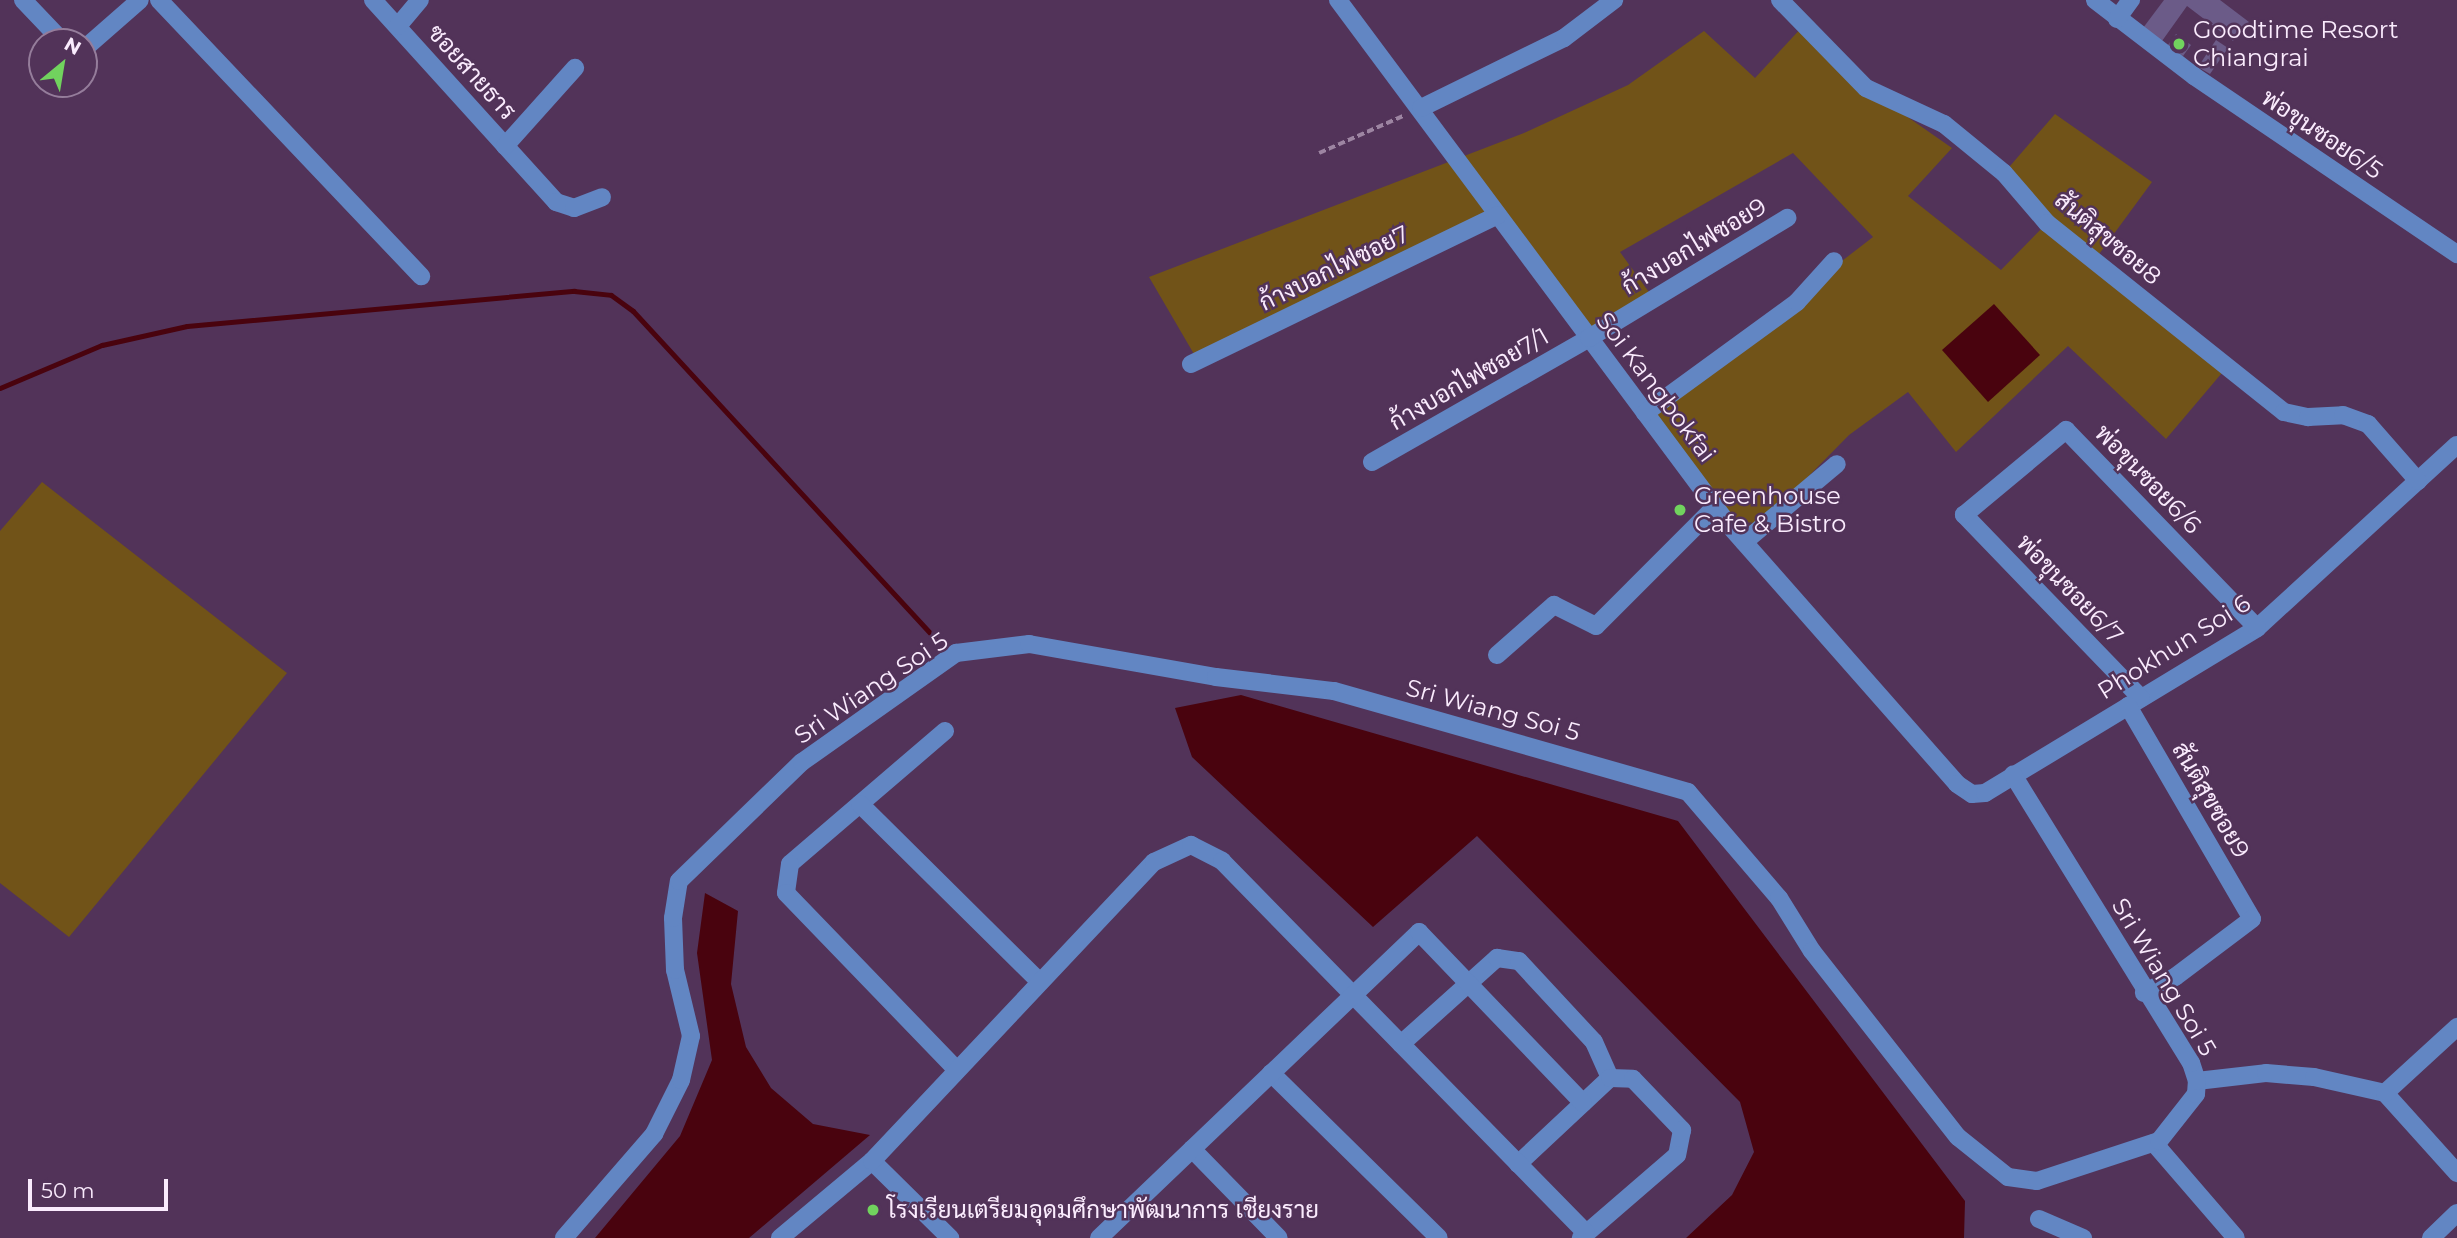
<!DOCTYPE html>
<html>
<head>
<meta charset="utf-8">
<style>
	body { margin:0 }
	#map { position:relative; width:2457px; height:1238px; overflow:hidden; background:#523359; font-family:Montserrat,Sarabun,sans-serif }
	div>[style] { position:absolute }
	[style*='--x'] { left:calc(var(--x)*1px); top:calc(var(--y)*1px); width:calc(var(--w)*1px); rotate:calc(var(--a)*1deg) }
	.green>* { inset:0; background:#715318 }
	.water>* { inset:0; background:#49030e }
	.stream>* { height:5px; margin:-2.5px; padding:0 2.5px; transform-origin:2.5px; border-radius:2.5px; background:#49030e }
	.building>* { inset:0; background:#6b5b88 }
	.path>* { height:3.5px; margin-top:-1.75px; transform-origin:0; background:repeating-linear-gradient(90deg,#9d85a2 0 7px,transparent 0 10.5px) }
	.minor>* { height:18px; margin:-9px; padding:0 9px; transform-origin:9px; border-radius:9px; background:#6286c3 }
	.dots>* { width:19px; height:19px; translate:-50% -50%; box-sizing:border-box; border:4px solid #523359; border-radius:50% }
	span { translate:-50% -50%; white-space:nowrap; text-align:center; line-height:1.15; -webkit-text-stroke:5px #523359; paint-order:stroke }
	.poi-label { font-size:24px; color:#faebfd }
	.left { translate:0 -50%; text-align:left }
	.street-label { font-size:24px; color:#faebfd }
	.north { position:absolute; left:28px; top:28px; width:70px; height:70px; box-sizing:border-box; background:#523359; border:2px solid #957d9b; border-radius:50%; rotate:30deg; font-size:19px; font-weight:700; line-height:28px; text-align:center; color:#faebfd }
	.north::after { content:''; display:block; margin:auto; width:24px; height:32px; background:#71d35e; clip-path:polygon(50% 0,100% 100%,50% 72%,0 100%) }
	.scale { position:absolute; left:28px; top:1179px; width:140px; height:32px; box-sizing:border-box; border:4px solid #faebfd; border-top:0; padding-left:9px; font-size:21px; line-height:24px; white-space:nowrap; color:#faebfd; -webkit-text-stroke:5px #523359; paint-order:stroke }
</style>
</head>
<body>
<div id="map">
	<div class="green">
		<i style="clip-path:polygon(1804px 25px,1866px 88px,1952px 148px,1908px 196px,2001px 270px,2047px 223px,2004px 173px,2055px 114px,2152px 182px,2094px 261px,2227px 367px,2166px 439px,2068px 346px,1956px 452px,1908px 392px,1849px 435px,1744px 542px,1645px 413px,1873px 237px,1793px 153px,1620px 252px,1654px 299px,1589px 338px,1497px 215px,1198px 361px,1149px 277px,1524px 133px,1628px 85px,1704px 31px,1755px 78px)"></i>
		<i style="clip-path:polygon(42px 482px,287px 673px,69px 937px,0 883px,0 531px)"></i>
	</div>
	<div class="water">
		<i style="clip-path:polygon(1994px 304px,2040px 355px,1988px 402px,1942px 350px)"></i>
		<i style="clip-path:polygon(1241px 695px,1678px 821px,1965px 1201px,1964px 1238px,1686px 1238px,1732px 1195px,1754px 1152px,1740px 1102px,1477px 836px,1373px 927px,1192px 757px,1175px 708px)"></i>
		<i style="clip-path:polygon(705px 893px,738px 911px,731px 984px,746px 1047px,771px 1088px,813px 1124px,870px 1135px,749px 1238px,595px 1238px,680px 1136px,712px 1060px,697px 953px)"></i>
	</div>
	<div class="stream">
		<i style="--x:0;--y:388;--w:111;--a:-22.9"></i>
		<i style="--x:102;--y:345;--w:87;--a:-12.6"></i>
		<i style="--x:187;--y:326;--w:389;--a:-5.2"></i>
		<i style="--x:574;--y:291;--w:37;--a:6"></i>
		<i style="--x:611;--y:295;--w:27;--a:36"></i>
		<i style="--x:633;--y:311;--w:450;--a:47.3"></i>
	</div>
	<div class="building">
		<i style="clip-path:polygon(2164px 0,2220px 0,2249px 22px,2233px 41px,2187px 6px,2162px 41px,2143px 28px)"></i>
		<i style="clip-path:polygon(2176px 34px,2191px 45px,2183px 56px,2168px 45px)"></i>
		<i style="clip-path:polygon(2216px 40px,2228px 48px,2210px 74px,2198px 67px)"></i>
	</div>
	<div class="path">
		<i style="--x:1319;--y:153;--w:92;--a:-23.8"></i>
	</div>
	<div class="minor">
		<i style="--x:23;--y:0;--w:58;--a:46.4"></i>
		<i style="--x:159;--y:0;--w:381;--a:46.5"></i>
		<i style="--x:373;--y:0;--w:273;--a:47.8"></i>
		<i style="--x:556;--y:202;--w:19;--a:18"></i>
		<i style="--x:574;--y:208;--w:30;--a:-21"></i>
		<i style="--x:1338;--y:0;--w:653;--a:53.34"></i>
		<i style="--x:1728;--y:524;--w:346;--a:48.6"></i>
		<i style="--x:1957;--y:784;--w:18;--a:34"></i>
		<i style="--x:1972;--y:794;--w:13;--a:-4"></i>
		<i style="--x:1985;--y:793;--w:318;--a:-31.2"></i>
		<i style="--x:2257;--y:628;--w:271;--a:-42.5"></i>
		<i style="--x:1780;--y:0;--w:123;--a:45.7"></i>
		<i style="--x:1866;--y:88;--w:86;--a:24.8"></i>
		<i style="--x:1944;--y:124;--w:77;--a:39.2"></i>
		<i style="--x:2004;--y:173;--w:66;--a:49.3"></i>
		<i style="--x:2047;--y:223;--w:303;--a:38.6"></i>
		<i style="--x:2284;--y:412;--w:25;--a:12"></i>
		<i style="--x:2308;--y:417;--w:35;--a:-3"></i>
		<i style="--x:2343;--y:415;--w:27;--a:20"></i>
		<i style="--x:2368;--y:424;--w:76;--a:48.7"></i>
		<i style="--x:2095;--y:0;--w:125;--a:37.5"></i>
		<i style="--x:2194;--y:76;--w:318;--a:34.1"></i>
		<i style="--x:2117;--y:19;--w:24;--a:-54"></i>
		<i style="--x:398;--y:26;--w:34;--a:-50"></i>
		<i style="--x:84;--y:49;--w:74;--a:-41.2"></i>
		<i style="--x:1421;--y:108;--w:159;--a:-26.1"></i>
		<i style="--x:1564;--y:38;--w:63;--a:-37.2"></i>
		<i style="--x:505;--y:146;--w:105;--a:-48.1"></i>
		<i style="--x:1191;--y:364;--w:341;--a:-25.9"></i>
		<i style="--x:1645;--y:413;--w:188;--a:-36.1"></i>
		<i style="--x:1797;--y:302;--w:55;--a:-47.9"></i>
		<i style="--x:1372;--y:462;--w:250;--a:-29.7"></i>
		<i style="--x:1589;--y:338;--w:232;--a:-31.2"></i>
		<i style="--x:1744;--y:542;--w:121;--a:-40"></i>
		<i style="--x:1497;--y:655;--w:76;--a:-41.3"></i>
		<i style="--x:1554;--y:605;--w:47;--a:26.6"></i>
		<i style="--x:1596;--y:626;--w:168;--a:-45"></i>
		<i style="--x:2141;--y:698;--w:255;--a:-134"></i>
		<i style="--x:1964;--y:515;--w:133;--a:-39.8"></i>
		<i style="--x:2066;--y:430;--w:275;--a:46"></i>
		<i style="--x:2128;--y:706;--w:246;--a:59.8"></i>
		<i style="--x:2252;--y:919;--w:96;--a:143"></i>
		<i style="--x:2175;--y:977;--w:35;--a:153"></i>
		<i style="--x:945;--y:731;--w:204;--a:139.4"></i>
		<i style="--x:790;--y:864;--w:29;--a:98"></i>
		<i style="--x:786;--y:893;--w:246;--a:46"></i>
		<i style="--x:860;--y:804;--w:253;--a:44.7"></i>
		<i style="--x:1401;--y:1044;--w:129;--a:-41.9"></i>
		<i style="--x:1497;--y:958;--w:22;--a:8"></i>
		<i style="--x:1519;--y:961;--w:110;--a:47.2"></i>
		<i style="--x:1594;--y:1042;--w:39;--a:66"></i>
		<i style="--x:1271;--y:1073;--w:235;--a:44.5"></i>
		<i style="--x:2197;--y:1081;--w:69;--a:-6.6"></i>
		<i style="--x:2266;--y:1073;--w:48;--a:4.8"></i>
		<i style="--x:2314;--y:1077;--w:73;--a:12.7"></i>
		<i style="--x:2385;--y:1093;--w:108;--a:48"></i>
		<i style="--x:2385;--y:1093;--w:98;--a:-42.5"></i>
		<i style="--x:2154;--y:1143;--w:125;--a:49.2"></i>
		<i style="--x:1192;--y:1149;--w:124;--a:45.7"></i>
		<i style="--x:872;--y:1161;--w:110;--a:44.6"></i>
		<i style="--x:1518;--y:1164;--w:126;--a:-43.1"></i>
		<i style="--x:1610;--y:1078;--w:23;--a:2"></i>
		<i style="--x:1633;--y:1079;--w:71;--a:46.1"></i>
		<i style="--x:1682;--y:1130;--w:25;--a:101"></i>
		<i style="--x:1677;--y:1155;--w:127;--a:139.2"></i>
		<i style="--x:2039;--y:1219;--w:48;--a:23.4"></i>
		<i style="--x:564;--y:1238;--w:138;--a:-49.1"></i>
		<i style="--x:654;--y:1134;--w:60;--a:-63.4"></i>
		<i style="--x:681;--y:1080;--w:45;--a:-77.2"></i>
		<i style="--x:691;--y:1036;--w:68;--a:-103.6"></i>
		<i style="--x:675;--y:970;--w:52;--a:-92.2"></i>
		<i style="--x:673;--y:918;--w:37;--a:-81"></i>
		<i style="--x:679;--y:881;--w:171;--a:-44.1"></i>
		<i style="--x:802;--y:762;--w:189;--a:-35.3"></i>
		<i style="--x:956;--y:653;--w:74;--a:-7"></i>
		<i style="--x:1029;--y:644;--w:190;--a:10"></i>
		<i style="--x:1216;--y:677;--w:119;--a:6.8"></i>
		<i style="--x:1334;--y:691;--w:368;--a:15.9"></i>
		<i style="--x:1688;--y:792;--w:140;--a:49.4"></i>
		<i style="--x:1779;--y:898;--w:62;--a:58.1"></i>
		<i style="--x:1812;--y:951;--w:236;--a:51.9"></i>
		<i style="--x:1958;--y:1137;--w:64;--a:38.7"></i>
		<i style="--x:2008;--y:1177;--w:29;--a:8"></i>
		<i style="--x:2037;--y:1181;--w:128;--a:-18.2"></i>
		<i style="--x:2159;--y:1141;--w:60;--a:-51.8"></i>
		<i style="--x:2196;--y:1094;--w:13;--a:-86"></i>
		<i style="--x:2197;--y:1081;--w:19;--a:-108"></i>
		<i style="--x:2191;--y:1063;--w:339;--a:-121.7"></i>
		<i style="--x:780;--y:1238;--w:120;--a:-39.9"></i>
		<i style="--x:872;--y:1161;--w:411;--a:-46.7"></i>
		<i style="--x:1154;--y:862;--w:41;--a:-24.7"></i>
		<i style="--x:1191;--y:845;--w:35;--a:27"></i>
		<i style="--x:1222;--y:861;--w:520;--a:45.62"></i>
		<i style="--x:1099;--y:1238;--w:443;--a:-43.7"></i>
		<i style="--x:1419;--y:932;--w:237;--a:46.2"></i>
		<i style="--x:2431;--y:1238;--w:36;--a:-44"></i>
	</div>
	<div class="dots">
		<i style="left:2179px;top:44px;background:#71d35e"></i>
		<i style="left:1680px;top:510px;background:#71d35e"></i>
		<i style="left:873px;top:1210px;background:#71d35e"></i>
	</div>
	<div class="poi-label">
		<span class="left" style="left:2193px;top:44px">Goodtime Resort<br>Chiangrai</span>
		<span class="left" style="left:1694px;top:510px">Greenhouse<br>Cafe &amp; Bistro</span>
		<span class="left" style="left:887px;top:1210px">โรงเรียนเตรียมอุดมศึกษาพัฒนาการ เชียงราย</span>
	</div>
	<div class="street-label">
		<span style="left:472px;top:72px;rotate:48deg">ซอยสายธาร</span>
		<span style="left:2322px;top:134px;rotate:34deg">พ่อขุนซอย6/5</span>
		<span style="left:2108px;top:238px;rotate:40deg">สันติสุขซอย8</span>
		<span style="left:1694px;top:246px;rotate:-31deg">ก้างบอกไฟซอย9</span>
		<span style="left:1334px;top:268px;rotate:-26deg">ก้างบอกไฟซอย7</span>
		<span style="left:1469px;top:379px;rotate:-30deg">ก้างบอกไฟซอย7/1</span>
		<span style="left:1656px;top:387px;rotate:53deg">Soi Kangbokfai</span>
		<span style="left:2148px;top:479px;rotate:46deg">พ่อขุนซอย6/6</span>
		<span style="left:2070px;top:589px;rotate:46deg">พ่อขุนซอย6/7</span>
		<span style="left:2174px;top:647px;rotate:-32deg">Phokhun Soi 6</span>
		<span style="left:871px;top:688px;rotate:-34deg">Sri Wiang Soi 5</span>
		<span style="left:1493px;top:710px;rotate:15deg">Sri Wiang Soi 5</span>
		<span style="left:2211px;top:800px;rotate:60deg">สันติสุขซอย9</span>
		<span style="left:2164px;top:977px;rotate:59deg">Sri Wiang Soi 5</span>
	</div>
	<div class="north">N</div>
	<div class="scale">50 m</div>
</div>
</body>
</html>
